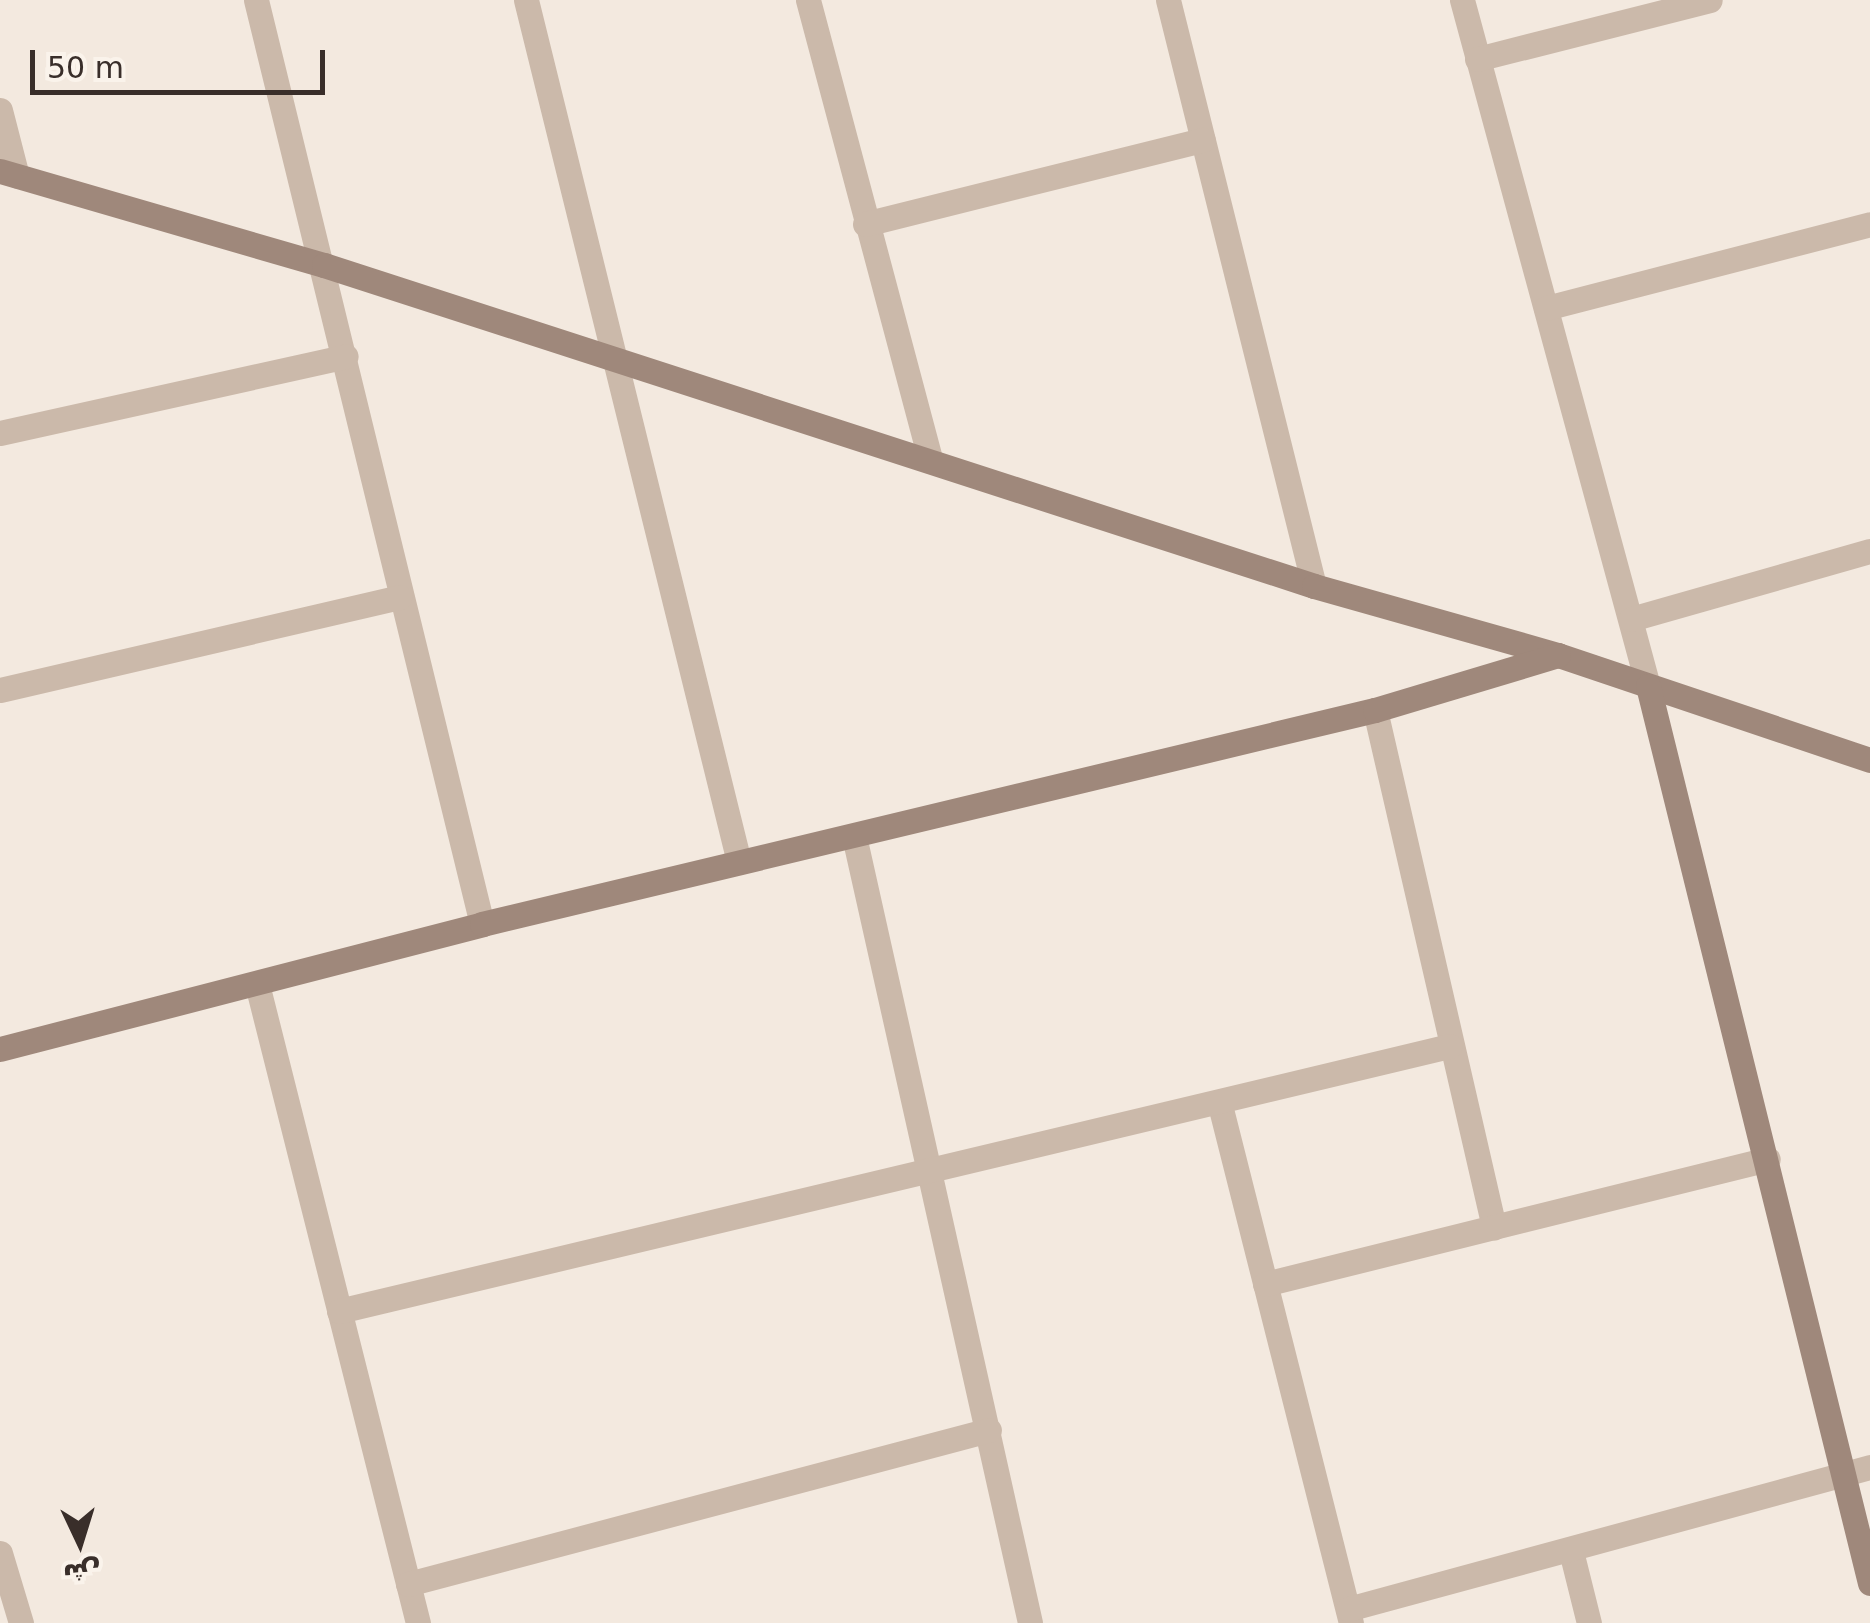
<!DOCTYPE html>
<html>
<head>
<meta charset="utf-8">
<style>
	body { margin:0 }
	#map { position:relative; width:1870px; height:1623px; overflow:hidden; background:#f3e9df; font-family:"DejaVu Sans","Noto Sans Arabic",sans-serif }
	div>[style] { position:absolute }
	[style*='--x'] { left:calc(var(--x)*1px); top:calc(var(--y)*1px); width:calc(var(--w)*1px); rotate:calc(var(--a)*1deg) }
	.street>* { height:25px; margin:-12.5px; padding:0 12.5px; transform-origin:12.5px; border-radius:12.5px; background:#cbb9aa }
	.secondary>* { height:25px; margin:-12.5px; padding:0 12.5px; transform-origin:12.5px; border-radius:12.5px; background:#9f887b }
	span { translate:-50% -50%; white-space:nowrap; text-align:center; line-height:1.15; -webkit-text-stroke:10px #faf3eb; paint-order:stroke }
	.north { position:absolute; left:30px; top:1493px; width:100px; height:100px; -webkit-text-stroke:8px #faf3eb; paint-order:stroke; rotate:176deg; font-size:28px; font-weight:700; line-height:40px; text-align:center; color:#392e2a }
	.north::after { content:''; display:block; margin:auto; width:35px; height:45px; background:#392e2a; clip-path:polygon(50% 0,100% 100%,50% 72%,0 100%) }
	.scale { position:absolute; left:30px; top:50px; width:295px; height:45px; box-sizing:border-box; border:5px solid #392e2a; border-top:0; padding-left:12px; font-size:30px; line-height:35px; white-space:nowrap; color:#392e2a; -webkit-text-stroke:8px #faf3eb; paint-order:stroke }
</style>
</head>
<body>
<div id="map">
	<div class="street">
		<i style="--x:256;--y:0;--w:951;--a:76.26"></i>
		<i style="--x:526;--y:0;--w:888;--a:76.12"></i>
		<i style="--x:808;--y:0;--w:476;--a:75.1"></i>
		<i style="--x:1168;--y:0;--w:604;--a:76.01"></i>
		<i style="--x:1462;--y:0;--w:711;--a:74.83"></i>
		<i style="--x:1477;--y:59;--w:240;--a:-14.2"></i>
		<i style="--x:0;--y:110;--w:68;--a:75.6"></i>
		<i style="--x:865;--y:224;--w:348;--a:-14"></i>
		<i style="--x:1546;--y:308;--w:335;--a:-14.5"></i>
		<i style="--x:0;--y:433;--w:354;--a:-12.5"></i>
		<i style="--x:1631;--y:619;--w:248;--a:-15.9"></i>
		<i style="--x:0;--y:690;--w:410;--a:-13.1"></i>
		<i style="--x:1375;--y:710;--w:531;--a:77.04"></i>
		<i style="--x:854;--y:836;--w:806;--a:77.39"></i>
		<i style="--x:257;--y:984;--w:659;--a:75.86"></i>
		<i style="--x:1220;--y:1105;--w:534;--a:75.81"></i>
		<i style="--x:1265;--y:1284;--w:518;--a:-13.96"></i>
		<i style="--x:339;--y:1311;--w:1142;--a:-13.42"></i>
		<i style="--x:1571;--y:1551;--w:74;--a:76"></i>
		<i style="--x:0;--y:1553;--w:73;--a:73.3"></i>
		<i style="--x:408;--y:1584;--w:601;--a:-14.85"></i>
		<i style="--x:1348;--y:1609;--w:541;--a:-15.22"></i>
	</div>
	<div class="secondary">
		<i style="--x:0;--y:171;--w:337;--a:16.2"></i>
		<i style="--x:324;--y:265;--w:1041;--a:17.96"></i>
		<i style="--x:1314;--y:586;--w:254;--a:15.8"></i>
		<i style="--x:1558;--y:655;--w:329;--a:18.6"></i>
		<i style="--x:1648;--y:686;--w:924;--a:76.1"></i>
		<i style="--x:0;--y:1049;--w:498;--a:-14.5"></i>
		<i style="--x:482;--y:924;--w:918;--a:-13.48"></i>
		<i style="--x:1375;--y:710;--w:191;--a:-16.7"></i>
	</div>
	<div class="north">ش</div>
	<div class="scale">50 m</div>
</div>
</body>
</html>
